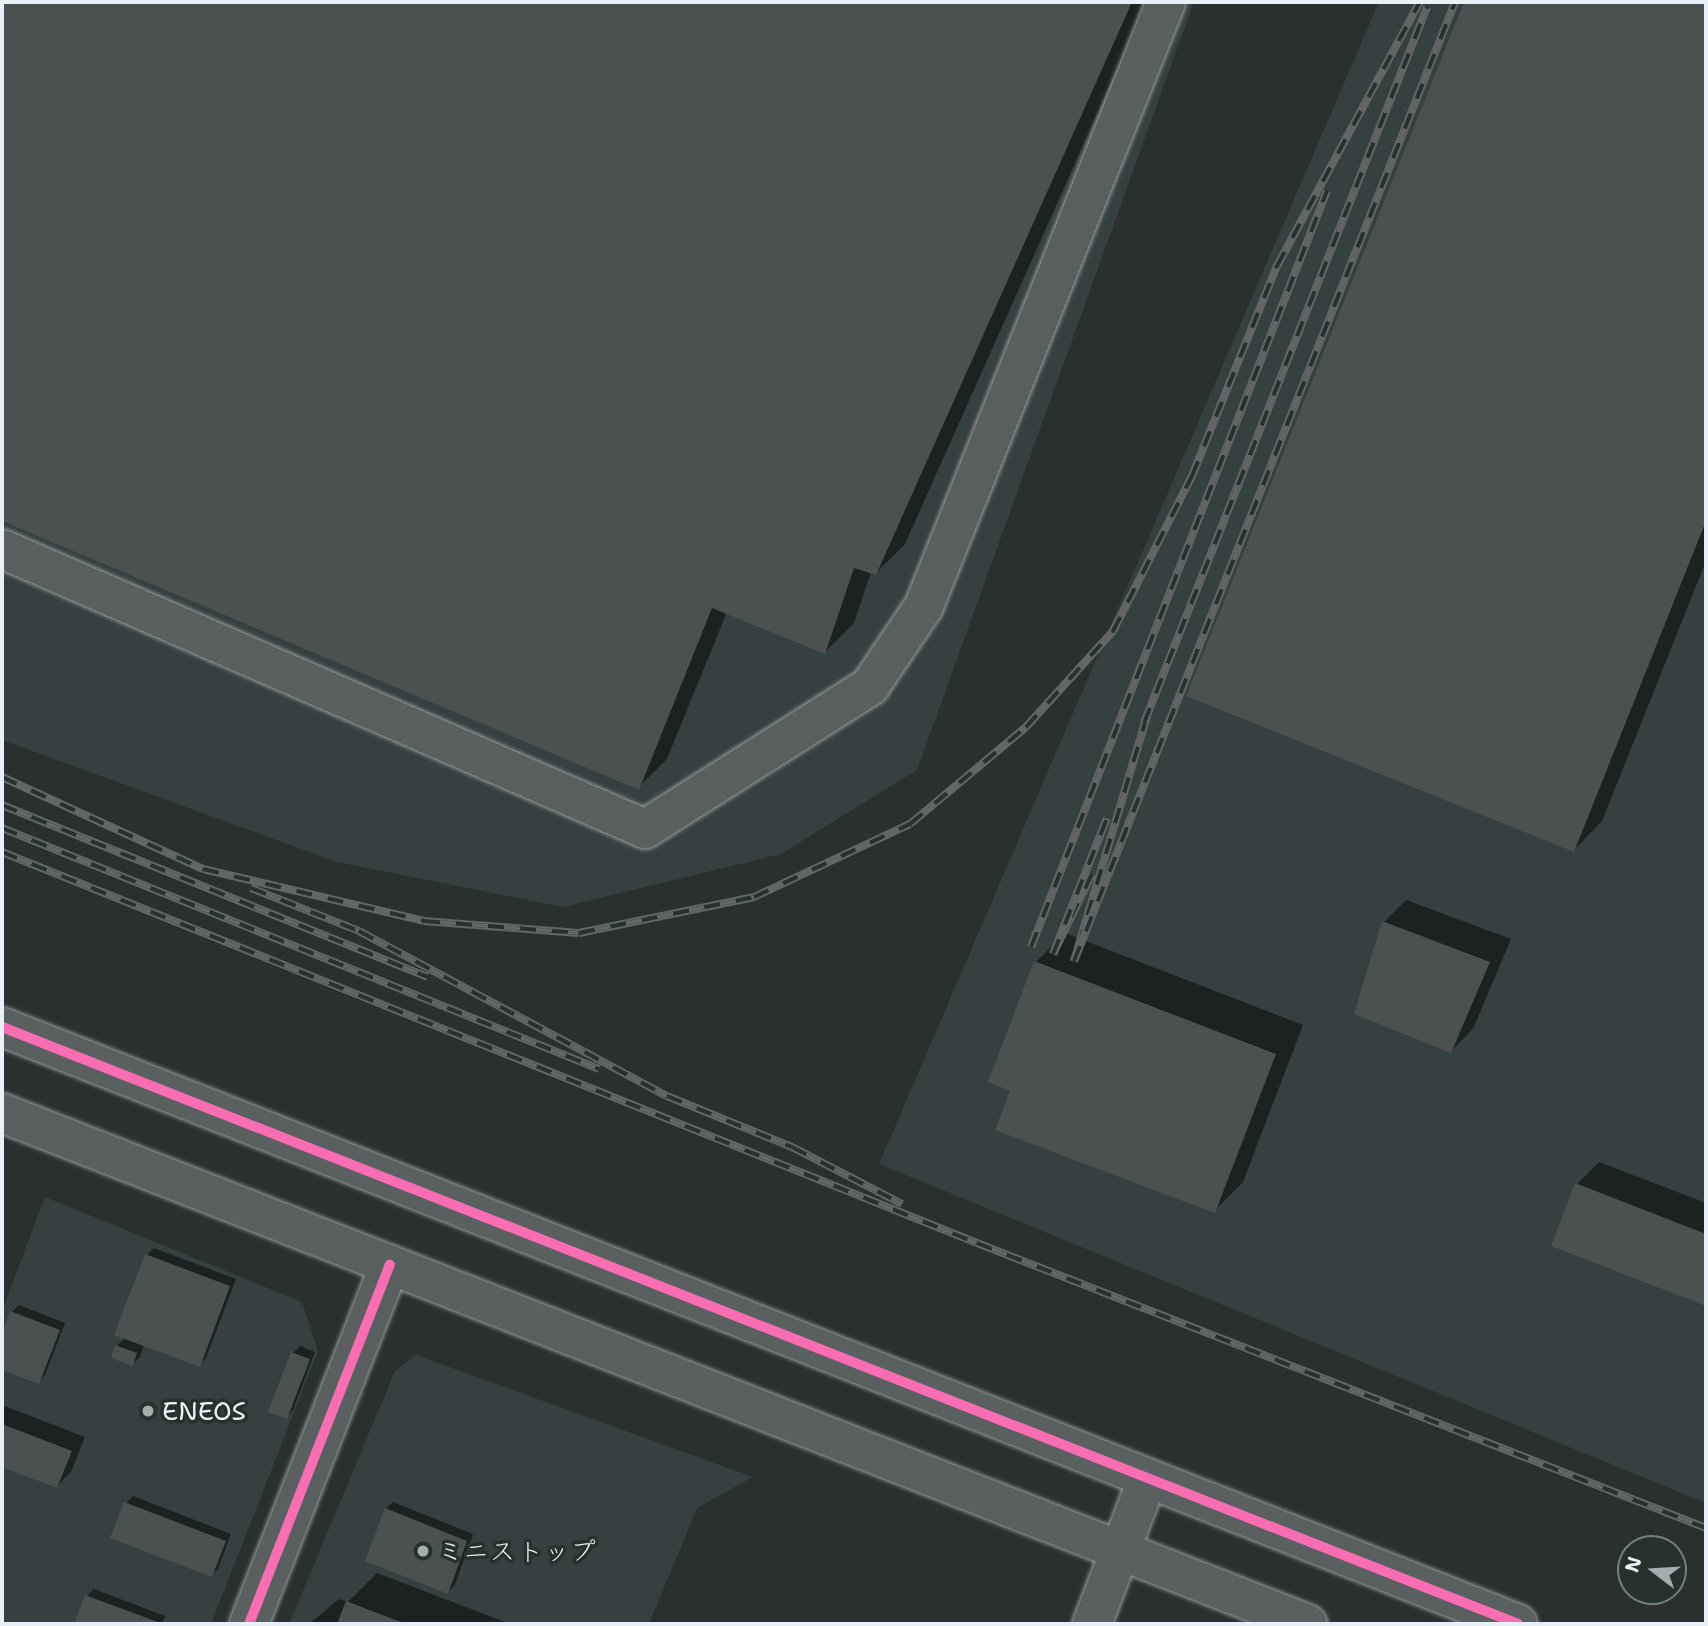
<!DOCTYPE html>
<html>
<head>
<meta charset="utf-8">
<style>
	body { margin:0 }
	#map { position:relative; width:1708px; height:1626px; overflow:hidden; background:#29302d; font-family:"Shantell Sans","Klee One",sans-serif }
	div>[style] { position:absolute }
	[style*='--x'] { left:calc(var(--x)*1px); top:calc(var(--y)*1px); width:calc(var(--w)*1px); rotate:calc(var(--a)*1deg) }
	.built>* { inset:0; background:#354040 }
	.shadow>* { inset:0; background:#0007 }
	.building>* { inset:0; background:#4b5051 }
	.roads { filter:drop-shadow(0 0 2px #959a9a) drop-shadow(0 0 2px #959a9a) }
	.minor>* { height:38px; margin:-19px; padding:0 19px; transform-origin:19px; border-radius:19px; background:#5a6060 }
	.rail>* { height:8px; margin-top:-4px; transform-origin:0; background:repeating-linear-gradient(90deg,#26332d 0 16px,#626665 0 32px); box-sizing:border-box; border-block:2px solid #626665 }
	.cycleway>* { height:10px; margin:-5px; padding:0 5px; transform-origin:5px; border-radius:5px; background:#f96db3 }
	.dots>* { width:19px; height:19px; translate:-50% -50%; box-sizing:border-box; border:4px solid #26332d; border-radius:50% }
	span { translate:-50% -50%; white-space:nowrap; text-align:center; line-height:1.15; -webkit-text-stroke:7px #26332d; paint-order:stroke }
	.poi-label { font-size:26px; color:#e8f1f8 }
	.left { translate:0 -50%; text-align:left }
	.frame { position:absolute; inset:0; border:4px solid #e8f1f8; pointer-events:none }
	.north { position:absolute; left:1617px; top:1535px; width:70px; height:70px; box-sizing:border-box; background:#26332d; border:2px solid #747f7e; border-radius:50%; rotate:287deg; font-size:19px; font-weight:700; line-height:28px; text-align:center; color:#e8f1f8 }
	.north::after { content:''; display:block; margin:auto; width:24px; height:32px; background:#a5adb1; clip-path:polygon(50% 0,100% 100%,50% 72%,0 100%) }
</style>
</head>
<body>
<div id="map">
	<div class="built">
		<i style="clip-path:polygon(2px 2px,1194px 2px,917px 770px,781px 854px,563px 907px,337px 862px,2px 740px)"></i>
		<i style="clip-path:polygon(1379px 2px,1706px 2px,1706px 1503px,879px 1164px)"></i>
		<i style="clip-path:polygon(45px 1197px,302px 1302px,318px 1351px,211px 1624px,2px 1624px,2px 1311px)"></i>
		<i style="clip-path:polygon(416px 1355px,753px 1477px,697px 1508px,649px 1624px,289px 1624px,395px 1371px)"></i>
	</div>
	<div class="shadow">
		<i style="clip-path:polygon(2px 2px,1147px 2px,905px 544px,876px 573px,871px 572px,854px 623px,825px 652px,727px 612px,667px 759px,638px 788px,2px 520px)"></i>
		<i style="clip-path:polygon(1466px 2px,1706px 2px,1706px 561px,1602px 821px,1574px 850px,1189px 695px)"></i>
		<i style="clip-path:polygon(1406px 900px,1511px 939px,1473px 1029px,1451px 1051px,1356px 1013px,1384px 922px)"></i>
		<i style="clip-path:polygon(1065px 933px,1303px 1025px,1243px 1182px,1214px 1211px,1013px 1090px,1036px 962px)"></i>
		<i style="clip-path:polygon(1599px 1162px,1706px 1203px,1706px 1304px,1553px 1245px,1577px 1184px)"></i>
		<i style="clip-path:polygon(154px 1248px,236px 1279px,206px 1358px,199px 1365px,144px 1344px,140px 1357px,133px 1364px,117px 1346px,126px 1337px,147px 1255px)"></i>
		<i style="clip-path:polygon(19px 1305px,65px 1323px,45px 1375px,38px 1382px,2px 1368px,2px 1338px,12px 1312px)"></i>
		<i style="clip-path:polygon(300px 1346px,315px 1352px,293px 1410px,286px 1417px,293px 1353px)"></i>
		<i style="clip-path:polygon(2px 1405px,85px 1437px,71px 1472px,57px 1486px,2px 1465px)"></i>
		<i style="clip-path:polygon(133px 1496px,231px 1534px,218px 1569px,211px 1575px,126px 1503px)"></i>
		<i style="clip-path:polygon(393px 1502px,473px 1534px,455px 1585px,448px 1592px,386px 1509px)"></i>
		<i style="clip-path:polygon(377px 1573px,510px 1624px,309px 1624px,339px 1599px,348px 1602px)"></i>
		<i style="clip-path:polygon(94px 1589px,165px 1616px,162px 1624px,76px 1624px,87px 1596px)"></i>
	</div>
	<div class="building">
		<i style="clip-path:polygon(2px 2px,1132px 2px,876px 575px,854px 568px,825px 654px,712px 608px,639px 790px,2px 521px)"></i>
		<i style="clip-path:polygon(1464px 2px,1706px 2px,1706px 521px,1574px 852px,1186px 696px)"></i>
		<i style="clip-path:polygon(1382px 921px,1490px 962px,1451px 1053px,1354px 1014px)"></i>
		<i style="clip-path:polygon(1034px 961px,1276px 1054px,1215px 1213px,995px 1130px,1010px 1091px,988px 1082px)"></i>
		<i style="clip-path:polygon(1575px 1183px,1706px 1234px,1706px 1306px,1551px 1246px)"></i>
		<i style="clip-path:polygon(145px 1254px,230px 1286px,200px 1367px,114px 1335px)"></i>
		<i style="clip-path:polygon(10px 1311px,60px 1330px,39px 1384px,2px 1370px,2px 1333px)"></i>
		<i style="clip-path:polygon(115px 1345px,137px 1353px,133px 1366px,111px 1358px)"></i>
		<i style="clip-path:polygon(291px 1352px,310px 1359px,287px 1419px,268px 1412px)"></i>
		<i style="clip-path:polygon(2px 1424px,72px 1451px,57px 1488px,2px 1467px)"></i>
		<i style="clip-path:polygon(124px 1502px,226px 1541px,212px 1577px,110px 1538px)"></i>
		<i style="clip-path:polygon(385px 1508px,467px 1541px,448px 1594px,365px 1561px)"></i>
		<i style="clip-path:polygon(85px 1595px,163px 1624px,74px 1624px)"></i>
		<i style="clip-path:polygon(346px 1601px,406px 1624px,337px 1624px)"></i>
	</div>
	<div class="roads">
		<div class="minor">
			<i style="--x:2;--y:549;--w:701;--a:23.53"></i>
			<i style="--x:645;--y:829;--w:267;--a:-32.4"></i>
			<i style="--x:870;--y:686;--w:97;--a:-56"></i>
			<i style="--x:924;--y:606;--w:651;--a:-68.17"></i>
			<i style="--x:2;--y:1027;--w:1629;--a:21.49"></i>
			<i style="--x:2;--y:1113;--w:1402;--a:21.37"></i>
			<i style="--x:249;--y:1624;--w:386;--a:-68.6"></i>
			<i style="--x:1092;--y:1624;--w:156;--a:-69"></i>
		</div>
	</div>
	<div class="rail">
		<i style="--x:1147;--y:716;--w:256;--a:106.6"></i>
		<i style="--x:1074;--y:961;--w:1032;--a:-68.33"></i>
		<i style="--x:1144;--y:723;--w:770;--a:-68.43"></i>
		<i style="--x:2;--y:777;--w:221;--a:24.6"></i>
		<i style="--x:203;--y:869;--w:227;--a:13.2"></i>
		<i style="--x:424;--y:921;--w:155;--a:4.4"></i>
		<i style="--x:579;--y:933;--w:179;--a:-11.6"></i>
		<i style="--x:754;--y:897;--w:172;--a:-25.1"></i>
		<i style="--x:910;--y:824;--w:151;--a:-39.9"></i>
		<i style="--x:1026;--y:727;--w:130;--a:-47.8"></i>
		<i style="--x:1113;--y:631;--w:174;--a:-63"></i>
		<i style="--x:1192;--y:476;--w:227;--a:-68"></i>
		<i style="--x:1277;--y:266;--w:300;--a:-61.6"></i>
		<i style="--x:2;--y:805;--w:459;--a:22"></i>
		<i style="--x:2;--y:828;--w:644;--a:21.98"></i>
		<i style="--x:2;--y:852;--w:1050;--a:21.85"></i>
		<i style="--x:977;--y:1243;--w:783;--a:21.35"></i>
		<i style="--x:1092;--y:874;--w:89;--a:116"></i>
		<i style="--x:1053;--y:954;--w:146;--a:-68.3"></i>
		<i style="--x:251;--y:888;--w:116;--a:21.7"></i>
		<i style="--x:359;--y:931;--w:349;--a:28.2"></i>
		<i style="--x:667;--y:1096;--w:135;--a:22.2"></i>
		<i style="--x:792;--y:1147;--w:124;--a:27.4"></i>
		<i style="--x:1031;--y:947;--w:812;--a:-68.62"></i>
	</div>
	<div class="cycleway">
		<i style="--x:2;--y:1027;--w:1629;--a:21.49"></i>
		<i style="--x:249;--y:1624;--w:386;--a:-68.6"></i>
	</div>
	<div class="dots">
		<i style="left:148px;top:1411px;background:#a5adb1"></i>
		<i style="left:423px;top:1551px;background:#a5adb1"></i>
	</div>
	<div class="poi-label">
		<span class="left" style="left:162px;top:1411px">ENEOS</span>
		<span class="left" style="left:437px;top:1551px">ミニストップ</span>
	</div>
	<div class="frame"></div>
	<div class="north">N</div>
</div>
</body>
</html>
